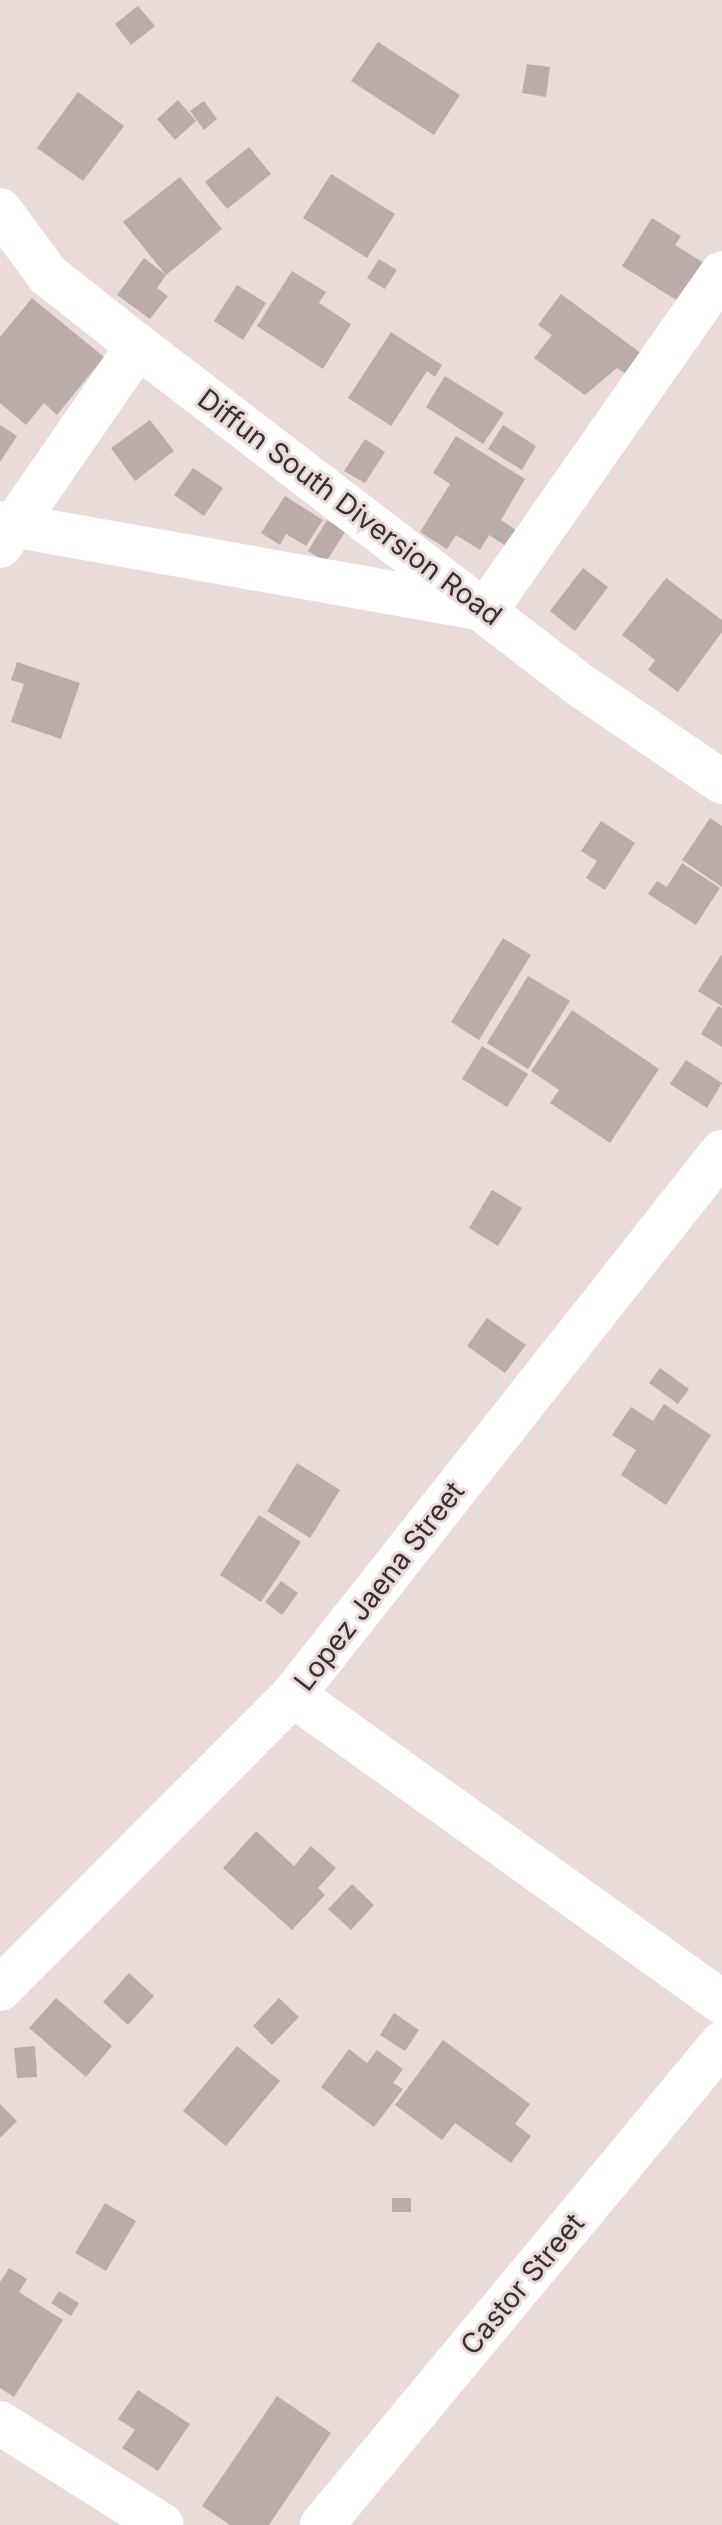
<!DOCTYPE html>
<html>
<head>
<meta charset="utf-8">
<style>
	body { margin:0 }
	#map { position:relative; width:722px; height:2525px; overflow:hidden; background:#eadad8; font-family:Inter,sans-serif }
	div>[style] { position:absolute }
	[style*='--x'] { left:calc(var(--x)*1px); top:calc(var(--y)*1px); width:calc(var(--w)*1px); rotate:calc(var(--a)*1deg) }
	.building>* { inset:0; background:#bbacaa }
	.street>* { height:44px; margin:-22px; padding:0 22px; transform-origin:22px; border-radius:22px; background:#fff }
	.secondary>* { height:44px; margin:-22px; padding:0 22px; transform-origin:22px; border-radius:22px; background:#fff }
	span { translate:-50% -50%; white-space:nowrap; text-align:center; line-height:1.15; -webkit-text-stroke:6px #eadad8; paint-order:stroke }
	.street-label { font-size:28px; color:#373231 }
</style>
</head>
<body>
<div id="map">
	<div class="building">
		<i style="clip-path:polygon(138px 6px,155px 26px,131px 45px,115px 24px)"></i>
		<i style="clip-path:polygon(378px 42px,460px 95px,434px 135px,351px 81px)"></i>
		<i style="clip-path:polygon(527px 64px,550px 67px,546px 97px,522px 93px)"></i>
		<i style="clip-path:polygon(78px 92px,124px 126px,83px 181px,37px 148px)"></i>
		<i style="clip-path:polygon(178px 100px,196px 121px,175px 140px,157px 119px)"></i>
		<i style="clip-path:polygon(204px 101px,217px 119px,204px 130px,190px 111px)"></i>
		<i style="clip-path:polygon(249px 147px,271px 174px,227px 209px,205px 182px)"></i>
		<i style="clip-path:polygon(331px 174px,395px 214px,367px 258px,303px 218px)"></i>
		<i style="clip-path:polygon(180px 177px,222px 229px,166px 275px,157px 288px,168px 296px,150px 319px,117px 295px,144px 258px,166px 275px,123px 222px)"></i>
		<i style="clip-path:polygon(652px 218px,681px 236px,675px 245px,710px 267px,686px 306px,622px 266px)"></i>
		<i style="clip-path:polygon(379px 259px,397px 270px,385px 289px,367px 278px)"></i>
		<i style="clip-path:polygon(292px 271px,326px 292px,319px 303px,351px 324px,323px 369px,257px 326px)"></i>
		<i style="clip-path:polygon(237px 285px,266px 303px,243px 340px,214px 321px)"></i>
		<i style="clip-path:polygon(561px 294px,646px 357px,630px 377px,617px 368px,585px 395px,534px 358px,552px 335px,538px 325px)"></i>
		<i style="clip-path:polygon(32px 298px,104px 357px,57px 415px,44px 403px,26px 425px,0 403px,0 337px)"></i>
		<i style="clip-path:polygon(391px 332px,442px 365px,435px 377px,427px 371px,391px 426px,348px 398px)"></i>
		<i style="clip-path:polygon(445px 376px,504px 413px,483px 444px,426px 407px)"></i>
		<i style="clip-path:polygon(150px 420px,174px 451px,135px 481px,111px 448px)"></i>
		<i style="clip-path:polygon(0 425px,17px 436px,0 462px)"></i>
		<i style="clip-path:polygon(503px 425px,536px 446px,522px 470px,488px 449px)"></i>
		<i style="clip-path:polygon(456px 436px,525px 479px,501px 520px,519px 532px,509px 548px,489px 535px,480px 550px,456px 535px,447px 549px,420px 532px,450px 484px,433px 473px)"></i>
		<i style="clip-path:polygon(365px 439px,385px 452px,365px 483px,344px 471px)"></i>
		<i style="clip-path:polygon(193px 468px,223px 488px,204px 516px,174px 495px)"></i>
		<i style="clip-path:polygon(285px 496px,323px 520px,306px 546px,286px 534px,280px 545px,261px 533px)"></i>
		<i style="clip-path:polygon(327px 520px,345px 532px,326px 562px,308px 551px)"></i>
		<i style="clip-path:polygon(583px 568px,608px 587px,575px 631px,550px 611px)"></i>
		<i style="clip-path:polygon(666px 578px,722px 620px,722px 632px,678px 692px,648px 670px,655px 660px,622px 635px)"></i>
		<i style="clip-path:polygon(17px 662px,80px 683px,61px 739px,11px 722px,24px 684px,11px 680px)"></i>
		<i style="clip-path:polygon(710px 818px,722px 826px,722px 887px,682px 860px)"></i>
		<i style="clip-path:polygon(601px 821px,635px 843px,605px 890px,586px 878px,597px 861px,581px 851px)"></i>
		<i style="clip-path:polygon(682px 863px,720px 888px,696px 925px,648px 894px,657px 881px,667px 887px)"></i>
		<i style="clip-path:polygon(503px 938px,531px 955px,479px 1040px,451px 1022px)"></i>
		<i style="clip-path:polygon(722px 954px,722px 1006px,698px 991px)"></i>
		<i style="clip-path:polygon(528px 976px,570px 1001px,528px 1069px,487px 1043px)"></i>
		<i style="clip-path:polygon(718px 1006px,722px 1008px,722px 1047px,701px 1034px)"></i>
		<i style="clip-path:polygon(572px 1010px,659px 1069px,610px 1143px,550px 1103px,559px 1090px,531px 1071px)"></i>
		<i style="clip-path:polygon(482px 1046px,528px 1074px,507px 1107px,462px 1079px)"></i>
		<i style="clip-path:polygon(686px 1060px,722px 1083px,707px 1108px,670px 1084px)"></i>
		<i style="clip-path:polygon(492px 1190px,522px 1208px,498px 1246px,469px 1228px)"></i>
		<i style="clip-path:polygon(487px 1318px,526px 1345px,505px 1373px,467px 1346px)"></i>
		<i style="clip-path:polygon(660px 1368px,689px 1389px,678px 1404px,649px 1383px)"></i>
		<i style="clip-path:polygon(664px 1404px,711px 1435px,666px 1505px,621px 1475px,636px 1450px,612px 1435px,631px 1407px,653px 1421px)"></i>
		<i style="clip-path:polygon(297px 1463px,340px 1490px,310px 1538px,267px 1511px)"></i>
		<i style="clip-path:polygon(259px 1515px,301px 1542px,261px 1602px,220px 1575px)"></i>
		<i style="clip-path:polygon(281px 1581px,298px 1593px,282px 1615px,265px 1602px)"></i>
		<i style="clip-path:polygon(256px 1831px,294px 1866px,311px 1846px,336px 1868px,318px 1888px,325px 1895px,292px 1930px,223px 1868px)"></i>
		<i style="clip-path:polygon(352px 1884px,374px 1905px,351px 1930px,328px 1909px)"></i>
		<i style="clip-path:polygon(129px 1973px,154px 1996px,128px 2025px,103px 2002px)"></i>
		<i style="clip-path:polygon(56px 1998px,112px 2046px,86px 2077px,29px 2028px)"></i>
		<i style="clip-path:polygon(279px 1998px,299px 2017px,272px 2045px,253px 2026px)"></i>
		<i style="clip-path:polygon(394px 2013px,419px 2030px,405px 2051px,380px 2035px)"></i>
		<i style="clip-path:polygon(443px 2040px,530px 2104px,515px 2124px,531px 2136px,511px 2163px,455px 2123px,442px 2140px,395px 2105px)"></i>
		<i style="clip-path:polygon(35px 2046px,37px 2077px,17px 2078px,14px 2048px)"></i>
		<i style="clip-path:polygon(237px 2046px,280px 2081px,226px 2146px,183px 2111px)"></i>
		<i style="clip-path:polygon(349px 2049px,367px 2063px,377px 2050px,403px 2069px,393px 2083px,403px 2089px,374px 2127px,321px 2087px)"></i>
		<i style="clip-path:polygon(0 2104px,17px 2121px,0 2138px)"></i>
		<i style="clip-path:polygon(392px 2198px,411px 2198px,411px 2212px,392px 2212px)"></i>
		<i style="clip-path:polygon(105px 2203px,136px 2221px,106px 2271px,75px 2253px)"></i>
		<i style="clip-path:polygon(9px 2268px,27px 2279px,19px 2292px,63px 2320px,14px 2397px,0 2388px,0 2282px)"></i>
		<i style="clip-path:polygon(59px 2291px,79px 2303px,71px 2316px,51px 2303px)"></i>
		<i style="clip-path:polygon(138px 2390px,190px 2424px,158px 2471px,122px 2448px,135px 2430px,118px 2419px)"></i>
		<i style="clip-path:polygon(277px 2396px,331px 2433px,269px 2525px,230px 2525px,202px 2506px)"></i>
	</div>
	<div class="street">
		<i style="--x:0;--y:523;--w:494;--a:10.1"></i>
		<i style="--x:486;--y:610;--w:411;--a:-55"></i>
		<i style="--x:0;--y:546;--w:243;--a:-55.4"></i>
		<i style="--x:293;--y:1695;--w:528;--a:35.59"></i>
		<i style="--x:0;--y:1989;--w:415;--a:-45.1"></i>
		<i style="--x:293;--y:1695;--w:692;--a:-51.69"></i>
		<i style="--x:0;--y:2423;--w:191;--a:32.2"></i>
		<i style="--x:322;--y:2525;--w:626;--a:-50.31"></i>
	</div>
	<div class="secondary">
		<i style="--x:0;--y:210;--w:81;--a:53.6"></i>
		<i style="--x:48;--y:275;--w:115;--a:38.3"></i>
		<i style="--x:138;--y:346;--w:557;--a:37.49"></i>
		<i style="--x:580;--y:685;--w:172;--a:34.3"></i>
	</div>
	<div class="street-label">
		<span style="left:350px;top:507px;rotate:37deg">Diffun South Diversion Road</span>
		<span style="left:379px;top:1586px;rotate:-52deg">Lopez Jaena Street</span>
		<span style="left:522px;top:2284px;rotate:-50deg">Castor Street</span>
	</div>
</div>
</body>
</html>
